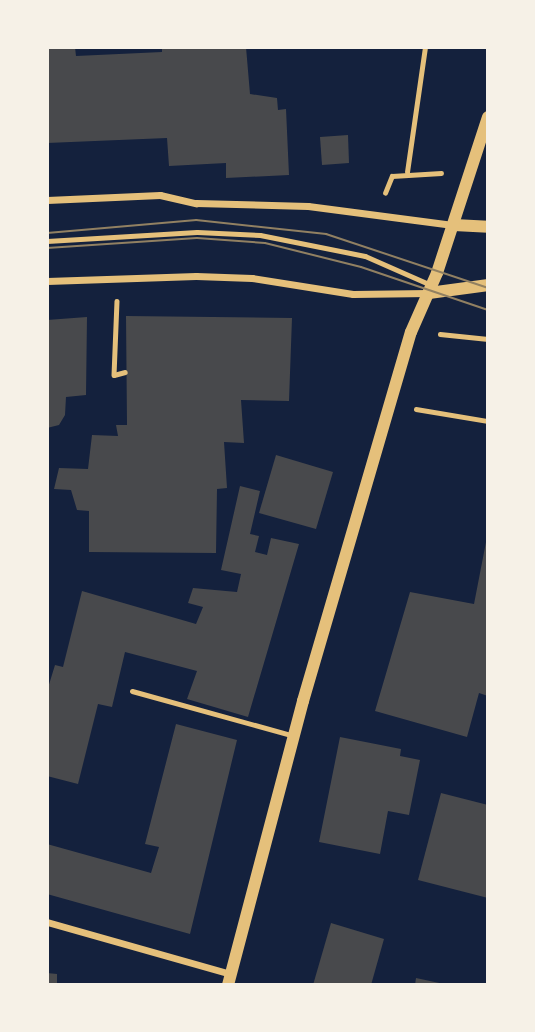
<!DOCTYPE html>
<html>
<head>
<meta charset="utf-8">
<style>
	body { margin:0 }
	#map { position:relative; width:535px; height:1032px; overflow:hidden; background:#14213d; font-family:Rubik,sans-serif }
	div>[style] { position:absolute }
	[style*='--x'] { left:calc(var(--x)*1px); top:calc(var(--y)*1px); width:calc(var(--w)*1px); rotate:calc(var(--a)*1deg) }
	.building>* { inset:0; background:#48494c }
	.path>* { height:4.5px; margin:-2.25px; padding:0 2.25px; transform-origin:2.25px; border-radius:2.25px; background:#e5c07b }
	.service>* { height:5px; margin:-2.5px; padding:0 2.5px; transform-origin:2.5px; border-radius:2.5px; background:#e5c07b }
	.minor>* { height:7px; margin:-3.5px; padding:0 3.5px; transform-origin:3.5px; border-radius:3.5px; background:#e5c07b }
	.tertiary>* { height:12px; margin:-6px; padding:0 6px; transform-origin:6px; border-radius:6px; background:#e5c07b }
	.tram>* { height:2px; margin:-1px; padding:0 1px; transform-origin:1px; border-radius:1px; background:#918062 }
	span { translate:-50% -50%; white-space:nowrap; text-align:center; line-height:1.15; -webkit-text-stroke:6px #f6f1e7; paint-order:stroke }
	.frame { position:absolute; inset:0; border:49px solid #f6f1e7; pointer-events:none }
</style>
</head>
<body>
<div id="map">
	<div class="building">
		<i style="clip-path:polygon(47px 47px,75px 47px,76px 56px,162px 52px,162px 47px,246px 47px,250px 94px,277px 98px,278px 110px,286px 109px,289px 175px,226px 178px,226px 163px,169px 166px,167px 138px,47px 143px)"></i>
		<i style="clip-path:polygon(348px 135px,349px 163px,322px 165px,320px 137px)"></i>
		<i style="clip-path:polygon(126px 316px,292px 318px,289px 401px,241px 400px,244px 443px,224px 442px,227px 488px,217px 489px,216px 553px,89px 552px,89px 511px,77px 510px,71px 490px,54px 489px,59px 468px,88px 469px,92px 435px,118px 436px,116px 425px,127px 425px)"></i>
		<i style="clip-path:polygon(87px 317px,86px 395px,66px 397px,65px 415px,59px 425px,47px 428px,47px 320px)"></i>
		<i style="clip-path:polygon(276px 455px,333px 472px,316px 529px,259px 513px)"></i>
		<i style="clip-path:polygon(240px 486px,260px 491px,250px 534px,259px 536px,255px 552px,267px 555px,271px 538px,299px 544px,248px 717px,187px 699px,197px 671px,125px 652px,112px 707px,98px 704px,78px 784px,47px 776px,47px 691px,55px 665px,63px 667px,82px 591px,196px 624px,203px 607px,188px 603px,193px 588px,237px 592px,241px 574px,221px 570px)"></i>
		<i style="clip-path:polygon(486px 542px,488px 696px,479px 693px,467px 737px,375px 711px,410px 592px,474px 604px)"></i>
		<i style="clip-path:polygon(176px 724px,237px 740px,190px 934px,47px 894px,47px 844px,151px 873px,159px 847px,145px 844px)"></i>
		<i style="clip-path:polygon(340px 737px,401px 749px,400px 756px,420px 760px,409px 815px,388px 811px,380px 854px,319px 842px)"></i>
		<i style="clip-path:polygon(441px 793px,488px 805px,488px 898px,418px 880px)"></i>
		<i style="clip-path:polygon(331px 923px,384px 939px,371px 985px,313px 985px)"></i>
		<i style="clip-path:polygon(47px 973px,57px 974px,57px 985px,47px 985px)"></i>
		<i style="clip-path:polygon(416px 978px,444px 984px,443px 985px,415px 985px)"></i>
	</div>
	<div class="path">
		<i style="--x:407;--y:172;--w:126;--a:-81.8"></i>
		<i style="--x:385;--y:193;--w:18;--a:-68"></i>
		<i style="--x:392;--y:176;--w:49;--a:-3.5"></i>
		<i style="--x:117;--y:301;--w:74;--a:92.3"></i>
		<i style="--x:114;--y:375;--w:11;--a:-15"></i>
		<i style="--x:440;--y:334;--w:48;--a:5.9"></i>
		<i style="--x:416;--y:409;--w:73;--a:9.5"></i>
	</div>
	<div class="service">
		<i style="--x:47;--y:241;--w:150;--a:-3.4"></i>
		<i style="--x:197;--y:232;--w:63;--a:2.7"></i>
		<i style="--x:260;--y:235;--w:107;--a:11.3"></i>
		<i style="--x:365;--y:256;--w:72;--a:23.7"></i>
		<i style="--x:132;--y:691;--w:168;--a:15.5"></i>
	</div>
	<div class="minor">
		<i style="--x:47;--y:200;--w:113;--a:-2.5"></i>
		<i style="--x:160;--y:195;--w:37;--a:13"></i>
		<i style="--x:196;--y:203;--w:112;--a:1.5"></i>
		<i style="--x:308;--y:206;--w:146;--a:7.5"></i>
		<i style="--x:47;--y:281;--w:149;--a:-1.9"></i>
		<i style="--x:196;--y:276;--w:56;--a:2"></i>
		<i style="--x:252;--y:278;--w:102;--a:9"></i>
		<i style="--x:353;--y:294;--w:76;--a:-0.8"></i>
		<i style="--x:47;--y:922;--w:191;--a:15.8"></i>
	</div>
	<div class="tertiary">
		<i style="--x:454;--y:225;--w:34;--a:3"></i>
		<i style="--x:429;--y:293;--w:60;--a:-7.7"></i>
		<i style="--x:228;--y:985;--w:294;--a:-75.2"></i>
		<i style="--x:303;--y:701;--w:384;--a:-73.7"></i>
		<i style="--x:411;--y:332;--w:64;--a:-66.2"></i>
		<i style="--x:437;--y:273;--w:164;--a:-71.9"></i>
	</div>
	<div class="tram">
		<i style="--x:47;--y:233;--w:150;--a:-5"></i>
		<i style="--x:196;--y:220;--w:131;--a:6.1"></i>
		<i style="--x:326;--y:234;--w:171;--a:18.4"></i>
		<i style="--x:47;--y:248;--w:150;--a:-3.8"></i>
		<i style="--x:197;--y:238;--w:68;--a:4.2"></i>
		<i style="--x:265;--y:243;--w:99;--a:14"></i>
		<i style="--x:361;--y:267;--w:134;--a:18.7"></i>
	</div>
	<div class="frame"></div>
</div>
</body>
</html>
